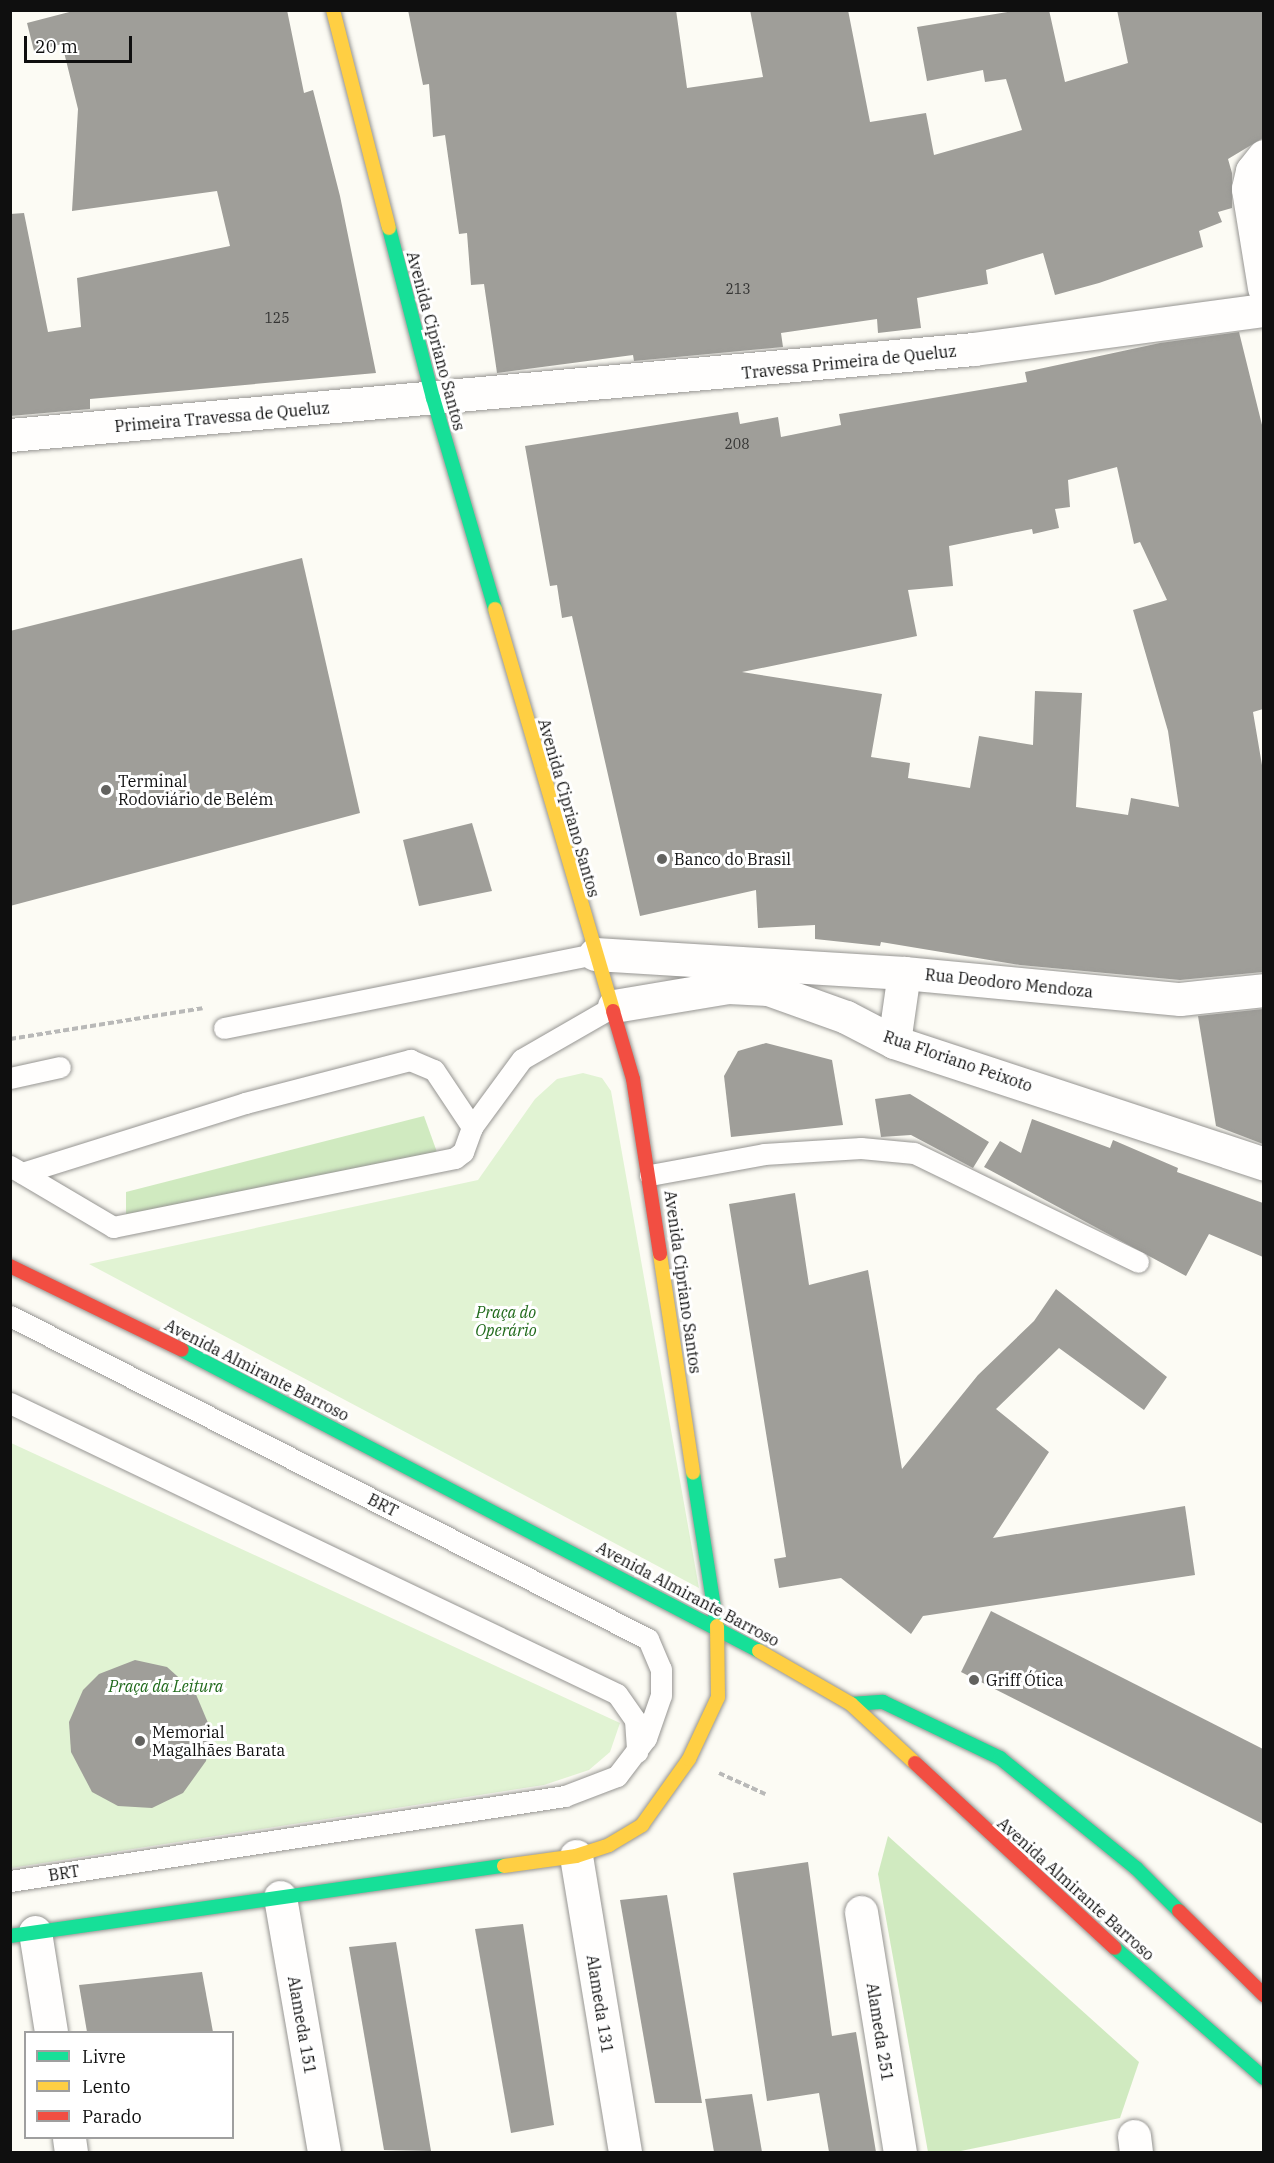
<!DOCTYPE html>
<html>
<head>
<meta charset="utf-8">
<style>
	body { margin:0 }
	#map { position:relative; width:1274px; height:2163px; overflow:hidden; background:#fcfbf4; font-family:"IBM Plex Serif",serif }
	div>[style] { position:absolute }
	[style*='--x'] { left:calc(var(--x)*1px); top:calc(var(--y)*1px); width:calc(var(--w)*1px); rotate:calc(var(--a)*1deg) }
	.green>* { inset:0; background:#e1f3d3 }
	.forest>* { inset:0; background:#d0eac0 }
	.building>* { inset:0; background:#9f9e99 }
	.path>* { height:4px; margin-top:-2px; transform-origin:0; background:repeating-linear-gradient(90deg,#b9b9b8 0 6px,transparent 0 9px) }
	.roads { filter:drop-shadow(0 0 2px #969592) drop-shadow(0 0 2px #969592) }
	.lane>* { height:21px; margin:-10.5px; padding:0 10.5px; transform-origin:10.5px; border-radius:10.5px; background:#fffefd }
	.street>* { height:33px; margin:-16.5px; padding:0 16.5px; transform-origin:16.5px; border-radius:16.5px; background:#fffefd }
	.fast>* { height:14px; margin:-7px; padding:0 7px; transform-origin:7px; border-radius:7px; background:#16e098 }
	.slow>* { height:14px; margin:-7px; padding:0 7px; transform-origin:7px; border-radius:7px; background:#ffcf43 }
	.jam>* { height:14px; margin:-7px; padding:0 7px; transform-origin:7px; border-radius:7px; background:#f24e42 }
	.dots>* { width:16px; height:16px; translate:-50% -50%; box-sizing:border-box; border:3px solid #fff; border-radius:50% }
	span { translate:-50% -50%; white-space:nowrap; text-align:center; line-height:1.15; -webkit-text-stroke:6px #fff; paint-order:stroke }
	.number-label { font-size:14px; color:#333332 }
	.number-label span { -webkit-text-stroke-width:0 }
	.street-label { font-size:16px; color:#0f0f0f }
	.poi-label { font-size:16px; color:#0f0f0f }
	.left { translate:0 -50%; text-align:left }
	.park-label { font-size:16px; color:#206a1b; font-style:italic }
	.frame { position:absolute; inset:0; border:12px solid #0f0f0f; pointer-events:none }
	.legend { position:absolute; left:24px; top:2031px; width:210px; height:108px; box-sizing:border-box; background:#fff; border:2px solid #9f9f9f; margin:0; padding:8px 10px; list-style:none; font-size:18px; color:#0f0f0f }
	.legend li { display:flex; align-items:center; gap:12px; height:30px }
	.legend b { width:30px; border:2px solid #9f9f9f }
	.scale { position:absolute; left:24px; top:36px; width:108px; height:27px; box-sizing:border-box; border:3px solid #0f0f0f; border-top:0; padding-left:8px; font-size:18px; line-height:21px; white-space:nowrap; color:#0f0f0f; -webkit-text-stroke:4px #fff; paint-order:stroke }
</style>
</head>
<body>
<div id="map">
	<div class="green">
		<i style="clip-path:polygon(583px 1073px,602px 1078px,611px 1091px,699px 1588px,89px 1264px,478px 1180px,535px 1099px,557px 1079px)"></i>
		<i style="clip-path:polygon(11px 1443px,620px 1723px,610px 1752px,589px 1770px,544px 1785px,11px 1868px)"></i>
	</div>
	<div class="forest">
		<i style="clip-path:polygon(424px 1116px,438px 1155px,126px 1219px,126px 1192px)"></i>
		<i style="clip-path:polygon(888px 1836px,1139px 2062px,1120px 2118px,956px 2152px,928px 2152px,878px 1874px)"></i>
	</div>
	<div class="building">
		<i style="clip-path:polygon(77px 10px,287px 10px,304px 93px,313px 90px,340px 196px,376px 373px,90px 399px,90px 409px,10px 416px,10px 214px,24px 213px,48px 332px,81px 327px,77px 278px,230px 246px,217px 191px,72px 211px,78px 109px,62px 44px,34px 51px,27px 23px)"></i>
		<i style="clip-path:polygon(408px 10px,676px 10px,687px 88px,763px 77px,750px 10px,848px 10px,870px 122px,926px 113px,934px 155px,1022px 130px,1006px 79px,985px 82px,983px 70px,927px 81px,917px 27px,1019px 10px,1049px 10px,1065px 82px,1128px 63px,1117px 10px,1263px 10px,1263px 138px,1228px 159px,1232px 173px,1232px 208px,1218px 212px,1222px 222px,1199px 231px,1203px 247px,1099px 283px,1055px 295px,1043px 253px,986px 270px,988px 284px,917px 298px,921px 328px,878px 333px,877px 319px,781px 333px,783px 347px,634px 361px,633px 355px,497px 373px,484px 284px,471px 285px,467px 233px,459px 234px,445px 135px,433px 137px,429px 84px,423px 85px)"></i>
		<i style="clip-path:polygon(evenodd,1239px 332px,1263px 429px,1263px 709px,1253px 712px,1263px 771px,1263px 972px,1180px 980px,1020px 965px,881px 942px,880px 946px,815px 939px,815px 925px,758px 928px,756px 890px,640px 916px,572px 616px,562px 618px,557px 585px,550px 586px,525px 446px,738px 412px,740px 424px,778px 417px,781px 437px,841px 425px,839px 414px,1027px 382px,1025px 372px,1160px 343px,1239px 332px,1117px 467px,1134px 544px,1140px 542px,1167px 600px,1133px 610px,1168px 731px,1179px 807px,1131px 798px,1128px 815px,1076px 807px,1082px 693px,1035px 691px,1033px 745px,979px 736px,970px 788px,908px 778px,910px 763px,871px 757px,882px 694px,742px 672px,917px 636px,908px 590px,953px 586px,949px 546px,1032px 529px,1033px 534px,1059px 528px,1055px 509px,1070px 507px,1068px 480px,1117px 467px)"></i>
		<i style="clip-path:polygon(302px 558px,360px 813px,10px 906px,10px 631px)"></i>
		<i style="clip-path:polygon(472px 823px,492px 891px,419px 906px,403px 840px)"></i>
		<i style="clip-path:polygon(1263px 1009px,1263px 1144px,1216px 1126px,1198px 1016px)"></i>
		<i style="clip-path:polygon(766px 1043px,832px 1060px,843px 1125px,731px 1137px,724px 1076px,738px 1051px)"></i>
		<i style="clip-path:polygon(910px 1094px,989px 1142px,973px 1168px,911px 1135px,881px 1137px,875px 1099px)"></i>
		<i style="clip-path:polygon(1032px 1119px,1110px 1148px,1113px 1140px,1178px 1168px,1177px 1172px,1263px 1203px,1263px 1257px,1209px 1234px,1186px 1276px,984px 1167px,1000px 1141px,1021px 1153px)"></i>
		<i style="clip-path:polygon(795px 1193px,809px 1285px,868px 1270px,902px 1469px,978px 1375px,1034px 1321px,1056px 1289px,1167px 1377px,1144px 1410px,1059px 1348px,996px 1409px,1049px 1452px,993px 1538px,1185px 1506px,1195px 1575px,923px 1616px,911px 1634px,841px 1578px,779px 1588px,774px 1559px,786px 1557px,729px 1204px)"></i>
		<i style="clip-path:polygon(991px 1611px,1263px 1749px,1263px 1824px,961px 1672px)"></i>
		<i style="clip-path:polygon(135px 1660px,167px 1667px,195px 1692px,211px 1730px,206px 1761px,183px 1793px,152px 1808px,118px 1806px,92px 1792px,71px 1752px,69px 1722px,83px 1690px,99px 1674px)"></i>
		<i style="clip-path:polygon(808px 1862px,832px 2036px,856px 2032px,876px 2152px,829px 2152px,819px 2093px,767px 2101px,733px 1873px)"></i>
		<i style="clip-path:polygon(667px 1895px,702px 2103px,655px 2103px,620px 1900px)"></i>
		<i style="clip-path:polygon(523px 1924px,554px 2125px,511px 2133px,475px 1929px)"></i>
		<i style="clip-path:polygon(396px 1942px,431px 2151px,384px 2150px,349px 1947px)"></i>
		<i style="clip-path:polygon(202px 1972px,213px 2032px,87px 2032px,79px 1985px)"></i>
		<i style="clip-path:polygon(752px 2094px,762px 2152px,714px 2152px,705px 2099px)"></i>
	</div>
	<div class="path">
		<i style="--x:10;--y:1039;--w:195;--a:-9.1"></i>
		<i style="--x:719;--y:1773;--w:51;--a:24.5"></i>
	</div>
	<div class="roads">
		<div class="lane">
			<i style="--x:224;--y:1028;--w:378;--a:-11.3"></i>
			<i style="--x:10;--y:1078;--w:51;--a:-12.4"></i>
			<i style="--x:10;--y:1166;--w:120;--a:30.6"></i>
			<i style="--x:113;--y:1227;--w:349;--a:-11.4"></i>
			<i style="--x:455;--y:1158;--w:10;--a:-37"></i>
			<i style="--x:463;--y:1152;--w:27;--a:-70"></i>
			<i style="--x:472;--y:1127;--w:84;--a:-53.7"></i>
			<i style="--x:522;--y:1059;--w:106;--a:-29.9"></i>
			<i style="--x:22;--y:1173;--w:234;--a:-17.4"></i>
			<i style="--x:245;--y:1103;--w:171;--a:-14.6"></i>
			<i style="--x:410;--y:1060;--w:26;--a:23"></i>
			<i style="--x:434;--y:1070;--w:69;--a:56.3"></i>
			<i style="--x:650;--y:1175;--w:116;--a:-10.4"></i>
			<i style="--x:764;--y:1154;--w:97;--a:-3.5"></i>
			<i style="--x:861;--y:1148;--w:53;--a:5.4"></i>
			<i style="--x:914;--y:1153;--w:249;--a:25.9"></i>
			<i style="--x:10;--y:1316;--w:715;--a:26.85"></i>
			<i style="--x:648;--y:1639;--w:33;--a:67"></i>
			<i style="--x:661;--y:1669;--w:26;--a:90"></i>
			<i style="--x:661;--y:1695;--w:46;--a:109.2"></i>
			<i style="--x:646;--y:1738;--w:48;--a:127.3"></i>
			<i style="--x:617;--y:1776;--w:56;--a:159"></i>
			<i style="--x:565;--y:1796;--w:561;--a:171.29"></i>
			<i style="--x:10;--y:1403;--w:673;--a:25.61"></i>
			<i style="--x:617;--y:1694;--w:32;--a:55"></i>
			<i style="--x:635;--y:1720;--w:32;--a:86"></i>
		</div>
		<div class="street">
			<i style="--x:1264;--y:156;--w:19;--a:129"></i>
			<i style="--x:1252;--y:171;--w:18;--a:103"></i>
			<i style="--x:1248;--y:189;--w:100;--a:80.8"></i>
			<i style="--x:10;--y:435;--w:968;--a:-5.1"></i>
			<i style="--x:974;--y:349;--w:293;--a:-7.7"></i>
			<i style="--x:595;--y:954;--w:310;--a:3.5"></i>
			<i style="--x:904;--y:973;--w:277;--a:5.4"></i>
			<i style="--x:1180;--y:999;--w:84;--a:-6.1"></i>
			<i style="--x:614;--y:1006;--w:116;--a:-9.5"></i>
			<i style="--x:728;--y:987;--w:40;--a:2.9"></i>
			<i style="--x:768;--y:989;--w:83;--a:19.7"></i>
			<i style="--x:846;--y:1017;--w:54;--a:27.5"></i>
			<i style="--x:894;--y:1042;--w:390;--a:18.2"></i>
			<i style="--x:894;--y:1042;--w:70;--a:-81.8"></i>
			<i style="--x:576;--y:1856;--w:300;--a:80.6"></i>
			<i style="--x:280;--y:1897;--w:259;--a:80.2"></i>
			<i style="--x:861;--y:1912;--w:243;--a:80.8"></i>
			<i style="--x:35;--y:1932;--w:101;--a:80.9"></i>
			<i style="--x:1134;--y:2136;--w:16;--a:83"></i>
			<i style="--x:69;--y:2138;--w:14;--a:82"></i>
		</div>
		<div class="fast">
			<i style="--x:389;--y:228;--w:176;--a:75.5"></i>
			<i style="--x:433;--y:398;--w:220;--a:73.6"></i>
			<i style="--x:182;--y:1350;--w:651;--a:27.55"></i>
			<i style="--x:693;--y:1473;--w:155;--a:81.1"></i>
			<i style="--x:851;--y:1704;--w:32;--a:-4"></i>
			<i style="--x:883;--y:1702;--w:130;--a:25.6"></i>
			<i style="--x:1000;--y:1758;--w:175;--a:39"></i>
			<i style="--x:1136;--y:1868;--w:61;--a:45"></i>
			<i style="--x:10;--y:1936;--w:499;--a:-8.1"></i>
			<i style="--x:1115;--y:1948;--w:198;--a:41.1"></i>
		</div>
		<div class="slow">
			<i style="--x:333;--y:10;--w:225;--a:75.6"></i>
			<i style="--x:495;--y:609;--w:419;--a:73.6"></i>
			<i style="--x:660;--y:1254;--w:221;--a:81.4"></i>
			<i style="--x:759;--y:1651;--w:106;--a:29.9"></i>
			<i style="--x:851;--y:1704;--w:87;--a:42.7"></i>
			<i style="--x:504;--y:1866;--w:73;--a:-7.9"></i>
			<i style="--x:576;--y:1856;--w:35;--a:-18"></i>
			<i style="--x:609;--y:1845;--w:39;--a:-31"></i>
			<i style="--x:642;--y:1825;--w:81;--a:-54.5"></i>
			<i style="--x:689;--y:1759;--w:68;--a:-64.9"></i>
			<i style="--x:718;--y:1697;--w:71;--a:-90.8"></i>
		</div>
		<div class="jam">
			<i style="--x:613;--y:1011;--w:71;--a:73.6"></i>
			<i style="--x:633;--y:1079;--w:177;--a:81.2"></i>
			<i style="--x:10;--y:1266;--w:191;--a:26"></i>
			<i style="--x:915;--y:1763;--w:272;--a:42.8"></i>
			<i style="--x:1179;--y:1911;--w:120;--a:44.7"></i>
		</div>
	</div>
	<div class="dots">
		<i style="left:106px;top:790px;background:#62625f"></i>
		<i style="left:662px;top:859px;background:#62625f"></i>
		<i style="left:974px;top:1680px;background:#62625f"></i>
		<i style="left:140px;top:1741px;background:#62625f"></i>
	</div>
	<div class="number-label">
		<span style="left:738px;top:289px">213</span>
		<span style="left:277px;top:318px">125</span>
		<span style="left:737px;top:444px">208</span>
	</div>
	<div class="street-label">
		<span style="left:436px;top:341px;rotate:75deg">Avenida Cipriano Santos</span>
		<span style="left:849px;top:362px;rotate:-6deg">Travessa Primeira de Queluz</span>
		<span style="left:222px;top:417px;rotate:-5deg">Primeira Travessa de Queluz</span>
		<span style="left:569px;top:808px;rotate:74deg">Avenida Cipriano Santos</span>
		<span style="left:1009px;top:983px;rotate:6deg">Rua Deodoro Mendoza</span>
		<span style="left:958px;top:1061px;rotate:19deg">Rua Floriano Peixoto</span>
		<span style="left:683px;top:1282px;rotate:82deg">Avenida Cipriano Santos</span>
		<span style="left:257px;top:1370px;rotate:27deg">Avenida Almirante Barroso</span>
		<span style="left:383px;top:1505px;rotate:27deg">BRT</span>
		<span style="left:688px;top:1594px;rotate:28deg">Avenida Almirante Barroso</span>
		<span style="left:64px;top:1873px;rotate:-9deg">BRT</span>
		<span style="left:1076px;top:1889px;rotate:42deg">Avenida Almirante Barroso</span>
		<span style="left:600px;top:2004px;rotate:81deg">Alameda 131</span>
		<span style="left:302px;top:2025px;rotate:80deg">Alameda 151</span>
		<span style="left:880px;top:2032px;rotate:81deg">Alameda 251</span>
	</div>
	<div class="poi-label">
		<span class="left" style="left:118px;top:790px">Terminal<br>Rodoviário de Belém</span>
		<span class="left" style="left:674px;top:859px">Banco do Brasil</span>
		<span class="left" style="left:986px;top:1680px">Griff Ótica</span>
		<span class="left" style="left:152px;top:1741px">Memorial<br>Magalhães Barata</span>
	</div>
	<div class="park-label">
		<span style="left:506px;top:1321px">Praça do<br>Operário</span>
		<span style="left:166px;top:1686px">Praça da Leitura</span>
	</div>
	<div class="frame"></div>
	<ul class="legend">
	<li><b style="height:8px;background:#16e098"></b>Livre</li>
	<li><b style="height:8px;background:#ffcf43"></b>Lento</li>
	<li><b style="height:8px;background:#f24e42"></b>Parado</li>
	</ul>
	<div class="scale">20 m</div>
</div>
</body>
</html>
